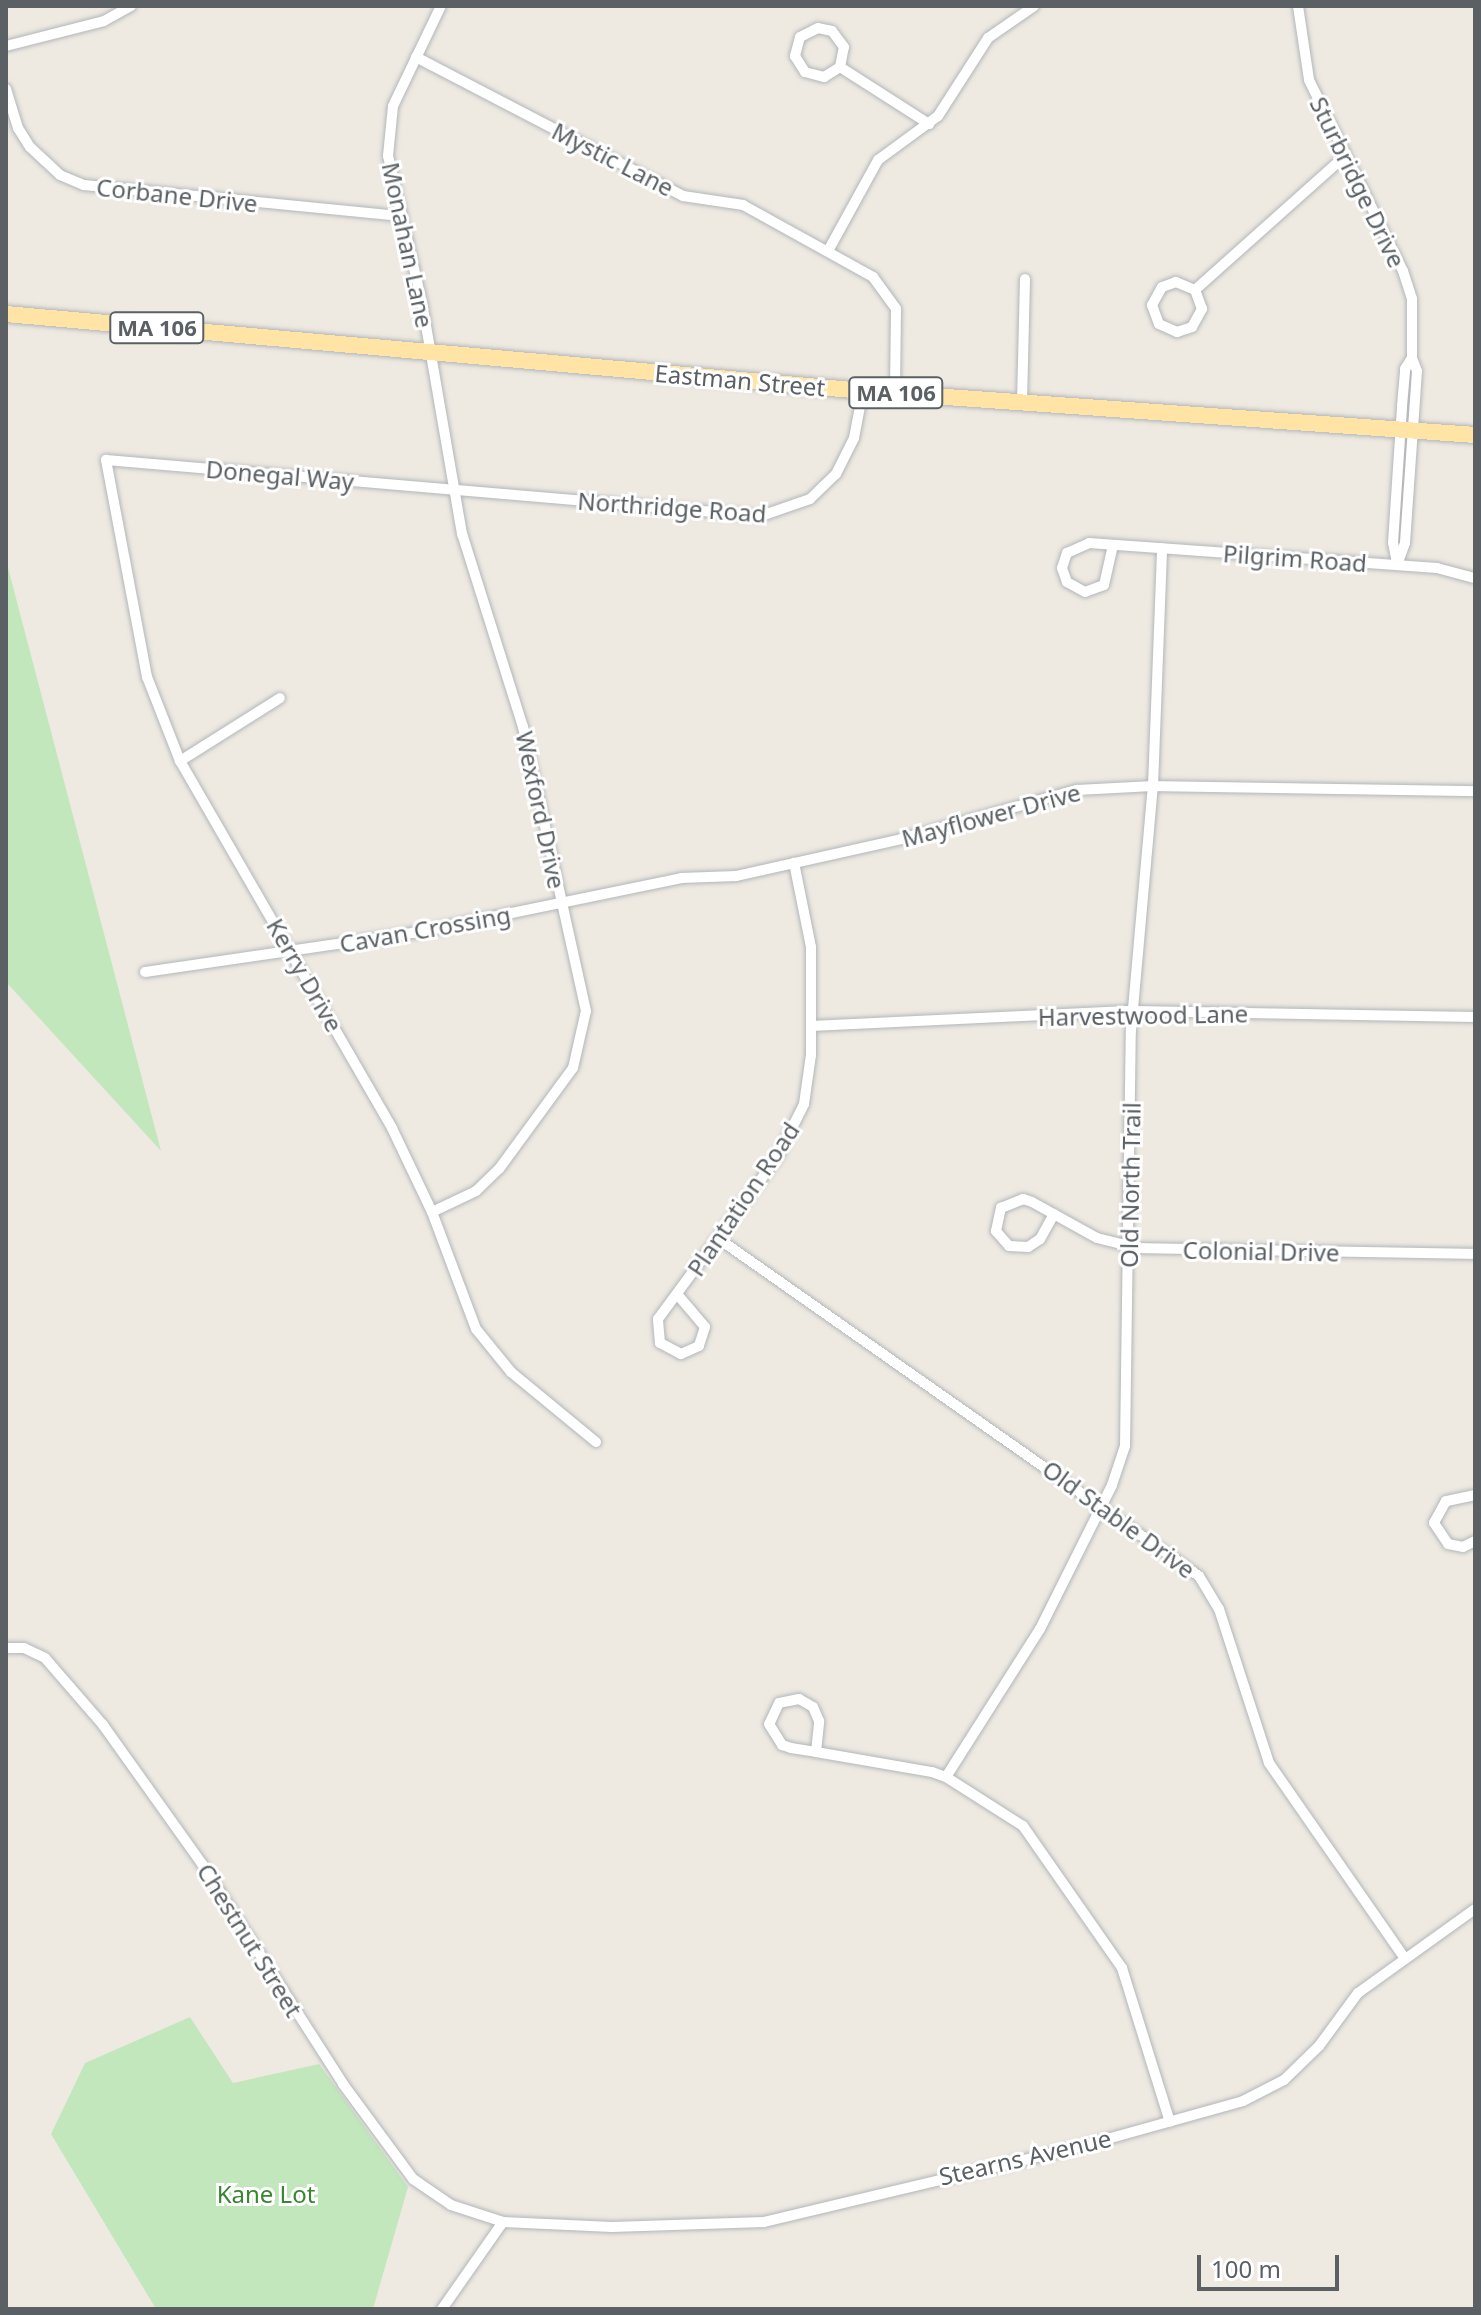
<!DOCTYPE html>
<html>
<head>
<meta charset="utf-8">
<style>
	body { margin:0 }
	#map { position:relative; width:1481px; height:2315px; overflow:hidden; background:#eeeae2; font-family:"Noto Sans",sans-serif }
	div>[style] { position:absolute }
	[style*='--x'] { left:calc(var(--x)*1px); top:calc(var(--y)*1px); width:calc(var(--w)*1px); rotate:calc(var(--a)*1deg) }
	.green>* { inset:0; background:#c3e7bd }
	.roads { filter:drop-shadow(0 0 2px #b3b6ba) drop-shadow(0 0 2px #b3b6ba) }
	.minor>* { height:10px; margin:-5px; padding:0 5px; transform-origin:5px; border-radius:5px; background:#fff }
	.primary>* { height:16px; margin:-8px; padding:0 8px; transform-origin:8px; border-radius:8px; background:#ffe4a6 }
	span { translate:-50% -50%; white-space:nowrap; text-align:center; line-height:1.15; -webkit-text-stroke:6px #fff; paint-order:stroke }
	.shield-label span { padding:2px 6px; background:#fff; border:2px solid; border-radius:6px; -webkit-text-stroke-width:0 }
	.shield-label { font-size:22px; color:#5a6064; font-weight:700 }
	.street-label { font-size:24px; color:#5a6064 }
	.park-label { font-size:24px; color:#38862f }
	.frame { position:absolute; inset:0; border:8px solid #5a6064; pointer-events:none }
	.scale { position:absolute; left:1197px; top:2255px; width:142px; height:36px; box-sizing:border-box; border:4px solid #5a6064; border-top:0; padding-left:10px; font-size:24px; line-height:28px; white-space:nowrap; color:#5a6064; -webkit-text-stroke:6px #fff; paint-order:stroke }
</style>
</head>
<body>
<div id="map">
	<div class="green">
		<i style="clip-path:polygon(6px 560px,161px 1151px,6px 982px)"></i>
		<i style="clip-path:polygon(190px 2017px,233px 2083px,319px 2064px,408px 2187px,373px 2309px,156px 2309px,51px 2134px,85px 2063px)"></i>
	</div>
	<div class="roads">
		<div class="minor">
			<i style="--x:1298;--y:6;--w:75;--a:81.5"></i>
			<i style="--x:1309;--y:80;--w:213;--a:63.8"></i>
			<i style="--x:1403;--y:271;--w:29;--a:72"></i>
			<i style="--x:1412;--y:299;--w:59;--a:90"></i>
			<i style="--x:1412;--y:358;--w:14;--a:69"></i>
			<i style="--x:1417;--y:371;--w:172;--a:94"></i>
			<i style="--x:1405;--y:543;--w:23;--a:110"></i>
			<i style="--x:6;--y:46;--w:101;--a:-14.3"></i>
			<i style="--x:104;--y:21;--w:31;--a:-29"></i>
			<i style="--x:416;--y:57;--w:301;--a:27.5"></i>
			<i style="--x:683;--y:196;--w:61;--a:8.5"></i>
			<i style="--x:743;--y:205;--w:149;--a:29"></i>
			<i style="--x:873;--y:277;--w:39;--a:54"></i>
			<i style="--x:896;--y:309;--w:84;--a:90.7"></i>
			<i style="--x:840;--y:67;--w:20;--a:-79"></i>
			<i style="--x:844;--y:47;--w:20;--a:-127"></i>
			<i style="--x:832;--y:31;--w:14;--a:-168"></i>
			<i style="--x:818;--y:28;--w:20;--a:153"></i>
			<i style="--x:800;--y:37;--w:20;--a:105"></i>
			<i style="--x:795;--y:56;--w:19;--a:58"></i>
			<i style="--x:805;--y:72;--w:20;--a:15"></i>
			<i style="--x:824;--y:77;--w:19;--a:-32"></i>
			<i style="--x:840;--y:67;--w:106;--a:32.6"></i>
			<i style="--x:6;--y:89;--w:41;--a:72.9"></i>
			<i style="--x:18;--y:128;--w:22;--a:58"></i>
			<i style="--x:30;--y:147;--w:41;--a:43"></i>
			<i style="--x:60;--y:175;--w:26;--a:23"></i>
			<i style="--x:84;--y:185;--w:319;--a:5.6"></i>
			<i style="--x:828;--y:251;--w:104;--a:-61.2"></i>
			<i style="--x:878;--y:160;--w:74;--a:-36.3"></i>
			<i style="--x:938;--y:116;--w:93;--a:-57.3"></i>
			<i style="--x:988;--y:38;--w:56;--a:-34.8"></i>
			<i style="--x:1195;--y:290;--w:21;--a:-157"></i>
			<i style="--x:1176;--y:282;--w:15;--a:160"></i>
			<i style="--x:1162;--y:287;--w:21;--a:119"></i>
			<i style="--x:1152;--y:305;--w:20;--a:70"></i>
			<i style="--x:1159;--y:324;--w:20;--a:24"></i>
			<i style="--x:1177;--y:332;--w:16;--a:-18"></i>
			<i style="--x:1192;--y:327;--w:21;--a:-61"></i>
			<i style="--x:1202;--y:309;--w:20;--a:-110"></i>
			<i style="--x:1195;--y:290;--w:201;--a:-41.8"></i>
			<i style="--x:1022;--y:402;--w:123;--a:-88.6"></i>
			<i style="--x:1113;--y:545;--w:41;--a:102.7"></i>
			<i style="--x:1104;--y:585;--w:20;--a:160"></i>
			<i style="--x:1085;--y:592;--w:21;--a:-151"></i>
			<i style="--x:1067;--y:582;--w:15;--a:-110"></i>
			<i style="--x:1062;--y:568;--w:16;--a:-72"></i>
			<i style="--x:1067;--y:553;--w:24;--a:-24"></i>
			<i style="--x:1089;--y:543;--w:349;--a:4.1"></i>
			<i style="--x:1437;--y:568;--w:39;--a:15"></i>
			<i style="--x:1397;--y:563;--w:20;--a:-101"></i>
			<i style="--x:1393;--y:543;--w:137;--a:-86.2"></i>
			<i style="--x:1402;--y:406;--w:37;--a:-85"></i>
			<i style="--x:1405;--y:369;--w:13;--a:-58"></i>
			<i style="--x:180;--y:761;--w:118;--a:-32.2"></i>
			<i style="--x:145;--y:972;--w:277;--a:-8.3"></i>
			<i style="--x:419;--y:932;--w:268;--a:-11.6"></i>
			<i style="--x:681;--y:878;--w:55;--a:-2.1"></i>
			<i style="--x:736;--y:876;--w:169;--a:-12.6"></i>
			<i style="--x:901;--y:839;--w:183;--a:-15.6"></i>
			<i style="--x:1077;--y:790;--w:76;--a:-3"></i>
			<i style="--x:1153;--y:786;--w:322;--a:0.9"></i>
			<i style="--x:811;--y:1026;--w:322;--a:-2.7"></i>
			<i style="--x:1133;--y:1011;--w:342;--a:1"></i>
			<i style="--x:432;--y:1212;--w:49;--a:-25.5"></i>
			<i style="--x:476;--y:1191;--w:32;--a:-44"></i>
			<i style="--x:499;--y:1169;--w:125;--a:-53.8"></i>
			<i style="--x:573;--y:1068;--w:58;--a:-77.2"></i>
			<i style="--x:586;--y:1011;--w:291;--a:-102.5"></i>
			<i style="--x:523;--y:727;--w:202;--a:-107.5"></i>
			<i style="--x:462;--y:534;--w:234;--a:-99.8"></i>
			<i style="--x:422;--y:303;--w:151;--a:-103"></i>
			<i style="--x:388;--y:156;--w:50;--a:-84.3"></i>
			<i style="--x:393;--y:106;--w:111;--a:-64.4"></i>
			<i style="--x:1054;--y:1214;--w:29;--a:119"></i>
			<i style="--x:1040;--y:1239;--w:14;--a:146"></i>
			<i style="--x:1028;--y:1247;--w:19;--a:-177"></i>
			<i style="--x:1009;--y:1246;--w:20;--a:-131"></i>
			<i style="--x:996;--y:1231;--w:24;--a:-78"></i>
			<i style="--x:1001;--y:1208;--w:24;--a:-22"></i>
			<i style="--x:1023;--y:1199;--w:9;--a:18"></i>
			<i style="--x:1032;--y:1202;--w:74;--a:29"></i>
			<i style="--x:1097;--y:1238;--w:41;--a:14"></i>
			<i style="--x:1137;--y:1248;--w:338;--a:1"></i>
			<i style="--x:719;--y:1239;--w:586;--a:35.07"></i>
			<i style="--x:1199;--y:1576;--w:39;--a:59"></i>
			<i style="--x:1219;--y:1609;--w:162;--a:72"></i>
			<i style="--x:1269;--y:1763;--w:236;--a:55.2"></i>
			<i style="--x:677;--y:1294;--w:43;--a:49.7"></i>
			<i style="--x:705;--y:1327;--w:20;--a:108"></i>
			<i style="--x:699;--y:1346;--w:20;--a:156"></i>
			<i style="--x:681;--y:1354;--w:24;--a:-152"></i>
			<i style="--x:660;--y:1343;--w:24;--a:-95"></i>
			<i style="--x:658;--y:1319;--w:202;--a:-53.6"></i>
			<i style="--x:778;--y:1156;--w:58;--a:-63.4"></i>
			<i style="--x:804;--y:1104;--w:49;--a:-81.9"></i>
			<i style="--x:811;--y:1055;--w:108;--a:-90"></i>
			<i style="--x:811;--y:947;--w:86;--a:-101.4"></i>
			<i style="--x:596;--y:1442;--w:110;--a:-140.5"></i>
			<i style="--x:511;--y:1372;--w:55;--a:-129.1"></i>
			<i style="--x:476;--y:1329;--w:125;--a:-110.6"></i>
			<i style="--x:432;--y:1212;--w:93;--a:-115.5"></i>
			<i style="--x:392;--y:1128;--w:424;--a:-120"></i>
			<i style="--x:180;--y:761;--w:90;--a:-111.4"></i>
			<i style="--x:147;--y:677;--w:221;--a:-100.7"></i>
			<i style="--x:106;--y:460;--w:657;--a:4.89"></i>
			<i style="--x:761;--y:516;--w:52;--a:-19.1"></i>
			<i style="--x:810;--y:499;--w:36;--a:-44"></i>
			<i style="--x:836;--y:474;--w:40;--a:-63.4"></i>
			<i style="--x:854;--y:438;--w:48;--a:-79.2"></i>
			<i style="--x:1475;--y:1495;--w:30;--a:168"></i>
			<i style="--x:1446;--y:1501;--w:25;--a:119"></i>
			<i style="--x:1434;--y:1523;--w:25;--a:56"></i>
			<i style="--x:1448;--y:1544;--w:15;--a:11"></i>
			<i style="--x:1463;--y:1547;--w:13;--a:-27"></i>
			<i style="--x:6;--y:1648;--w:18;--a:0"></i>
			<i style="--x:24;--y:1648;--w:23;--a:25"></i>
			<i style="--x:45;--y:1658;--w:89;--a:49.1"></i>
			<i style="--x:103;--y:1725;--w:171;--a:54.5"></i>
			<i style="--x:202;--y:1864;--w:261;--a:57.3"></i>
			<i style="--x:343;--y:2084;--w:118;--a:53.6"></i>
			<i style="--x:413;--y:2179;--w:46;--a:34.4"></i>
			<i style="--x:451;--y:2205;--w:55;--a:18.1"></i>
			<i style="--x:503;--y:2222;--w:109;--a:2.6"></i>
			<i style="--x:612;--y:2227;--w:152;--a:-1.9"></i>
			<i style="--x:764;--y:2222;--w:320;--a:-13.4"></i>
			<i style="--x:1075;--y:2148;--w:174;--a:-15.6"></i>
			<i style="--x:1243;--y:2101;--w:46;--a:-27.1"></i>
			<i style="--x:1284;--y:2080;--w:49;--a:-44.2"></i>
			<i style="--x:1319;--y:2046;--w:66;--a:-53.7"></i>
			<i style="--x:1358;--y:1993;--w:144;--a:-35.7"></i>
			<i style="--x:816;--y:1752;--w:31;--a:-84"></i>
			<i style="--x:819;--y:1721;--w:15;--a:-113"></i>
			<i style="--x:813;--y:1707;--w:16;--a:-150"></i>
			<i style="--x:799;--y:1699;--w:20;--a:169"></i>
			<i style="--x:779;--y:1703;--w:23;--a:115"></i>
			<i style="--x:769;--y:1724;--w:25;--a:58"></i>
			<i style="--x:782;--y:1745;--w:9;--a:18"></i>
			<i style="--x:791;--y:1748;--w:25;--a:9"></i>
			<i style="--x:816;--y:1752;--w:118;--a:9.8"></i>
			<i style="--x:932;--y:1772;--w:15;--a:20"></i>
			<i style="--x:946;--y:1777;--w:91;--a:32.5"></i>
			<i style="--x:1023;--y:1826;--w:173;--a:55.1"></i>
			<i style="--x:1122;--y:1968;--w:161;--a:72.7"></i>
			<i style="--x:946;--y:1777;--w:175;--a:-57.6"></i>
			<i style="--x:1040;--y:1629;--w:161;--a:-63.4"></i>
			<i style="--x:1112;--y:1485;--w:41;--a:-71.6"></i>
			<i style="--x:1125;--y:1446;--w:415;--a:-89.2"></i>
			<i style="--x:1131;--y:1031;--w:246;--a:-84.9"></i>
			<i style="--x:1153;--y:786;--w:238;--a:-87.8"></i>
			<i style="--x:442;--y:2309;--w:106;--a:-55"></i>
		</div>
		<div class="primary">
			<i style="--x:6;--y:314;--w:860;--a:5.13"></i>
			<i style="--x:863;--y:391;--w:614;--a:4.11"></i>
		</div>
	</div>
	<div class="shield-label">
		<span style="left:157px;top:328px">MA 106</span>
		<span style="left:896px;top:393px">MA 106</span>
	</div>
	<div class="street-label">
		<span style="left:613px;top:159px;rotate:27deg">Mystic Lane</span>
		<span style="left:1358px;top:182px;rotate:64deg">Sturbridge Drive</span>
		<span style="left:177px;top:195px;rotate:6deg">Corbane Drive</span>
		<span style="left:408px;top:245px;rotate:78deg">Monahan Lane</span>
		<span style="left:740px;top:380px;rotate:5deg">Eastman Street</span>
		<span style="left:280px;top:475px;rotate:5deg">Donegal Way</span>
		<span style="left:672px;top:507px;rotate:4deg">Northridge Road</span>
		<span style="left:1295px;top:558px;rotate:4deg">Pilgrim Road</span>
		<span style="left:541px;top:810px;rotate:78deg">Wexford Drive</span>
		<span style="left:991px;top:815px;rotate:-15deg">Mayflower Drive</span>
		<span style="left:425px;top:929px;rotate:-10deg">Cavan Crossing</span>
		<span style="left:305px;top:975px;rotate:60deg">Kerry Drive</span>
		<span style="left:1143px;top:1015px;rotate:-1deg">Harvestwood Lane</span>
		<span style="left:1130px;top:1185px;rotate:-89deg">Old North Trail</span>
		<span style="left:743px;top:1199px;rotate:-56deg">Plantation Road</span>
		<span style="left:1261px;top:1251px;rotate:1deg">Colonial Drive</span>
		<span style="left:1119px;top:1519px;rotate:36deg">Old Stable Drive</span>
		<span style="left:250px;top:1940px;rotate:58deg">Chestnut Street</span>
		<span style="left:1025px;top:2157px;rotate:-13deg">Stearns Avenue</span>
	</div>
	<div class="park-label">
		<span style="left:266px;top:2194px">Kane Lot</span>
	</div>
	<div class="frame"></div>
	<div class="scale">100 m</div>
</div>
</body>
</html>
